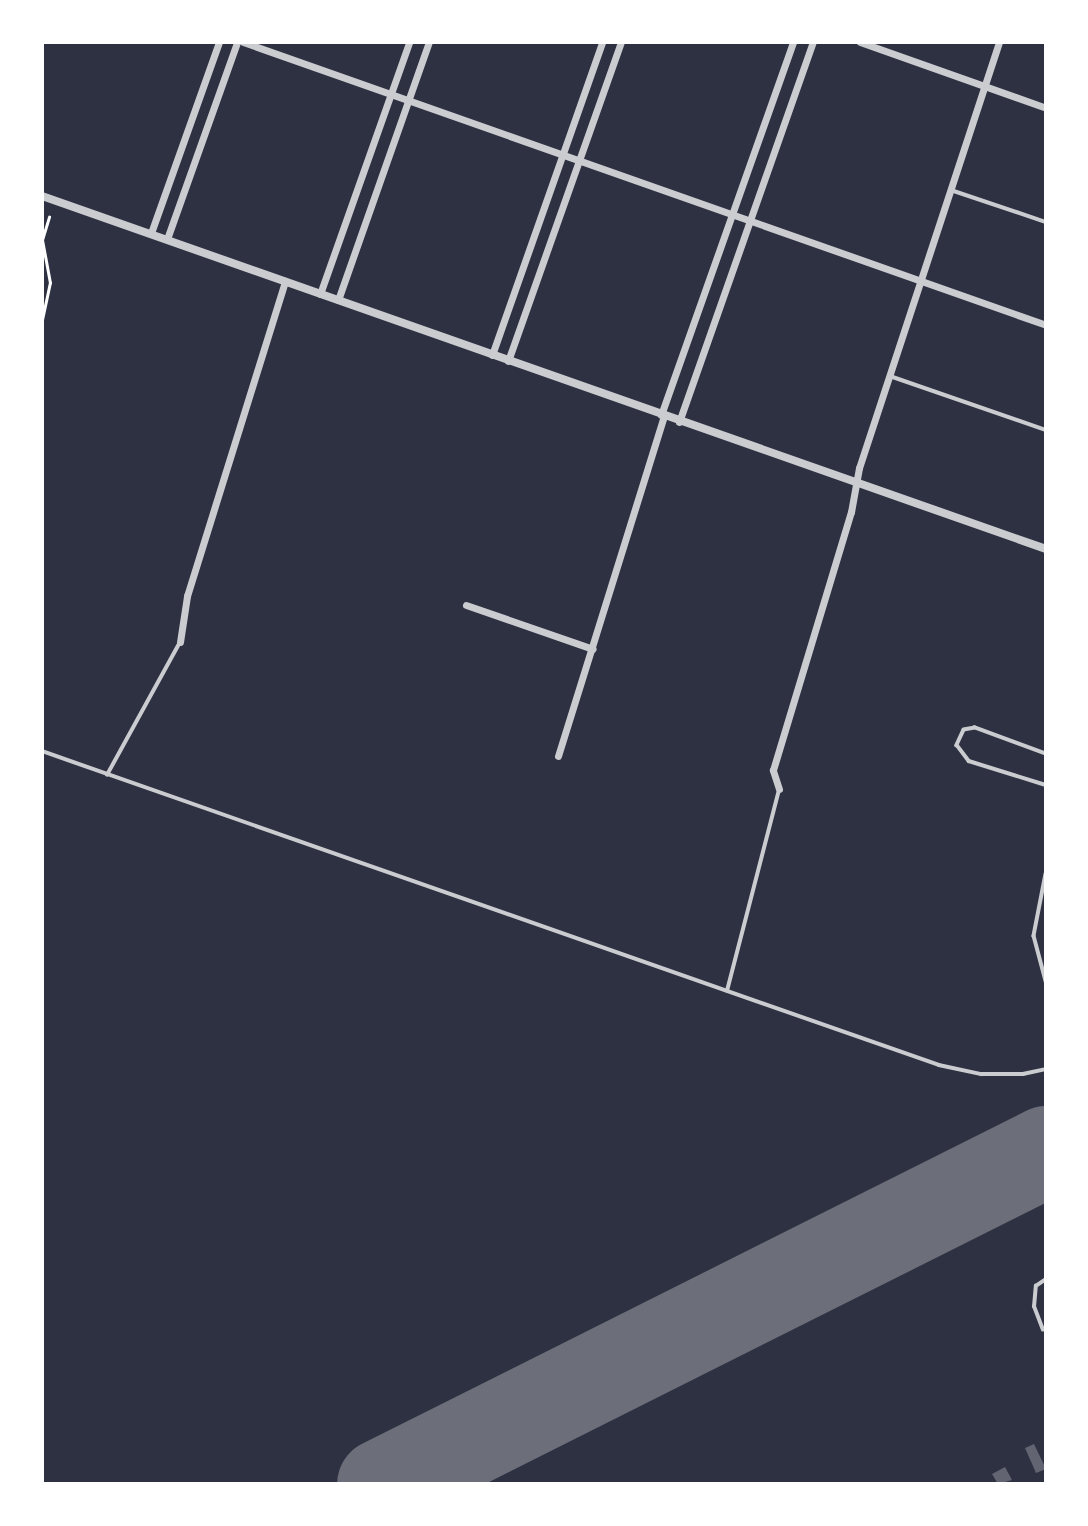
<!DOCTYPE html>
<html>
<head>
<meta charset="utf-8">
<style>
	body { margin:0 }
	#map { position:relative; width:1088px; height:1526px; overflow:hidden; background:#2d3142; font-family:"Crimson Pro",serif }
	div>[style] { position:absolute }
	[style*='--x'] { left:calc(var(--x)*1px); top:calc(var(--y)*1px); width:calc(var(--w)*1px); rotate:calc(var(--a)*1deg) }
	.runway>* { height:91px; margin:-45.5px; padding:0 45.5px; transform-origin:45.5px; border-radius:45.5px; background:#6c6f7a }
	.building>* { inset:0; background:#626471 }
	.path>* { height:2.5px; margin:-1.25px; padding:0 1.25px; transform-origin:1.25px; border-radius:1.25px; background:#fff }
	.service>* { height:3.5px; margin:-1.75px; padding:0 1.75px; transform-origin:1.75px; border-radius:1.75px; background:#caccd0 }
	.minor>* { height:7px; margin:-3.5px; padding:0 3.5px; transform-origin:3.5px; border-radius:3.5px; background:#caccd0 }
	.tertiary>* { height:8px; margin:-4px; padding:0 4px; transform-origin:4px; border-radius:4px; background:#caccd0 }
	span { translate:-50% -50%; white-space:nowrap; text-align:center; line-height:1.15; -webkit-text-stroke:5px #fff; paint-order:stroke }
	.frame { position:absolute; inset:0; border:44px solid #fff; pointer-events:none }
</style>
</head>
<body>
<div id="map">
	<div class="runway">
		<i style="--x:382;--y:1484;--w:743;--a:-26.63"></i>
	</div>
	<div class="building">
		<i style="clip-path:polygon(1034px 1444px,1046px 1469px,1036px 1473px,1025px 1448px)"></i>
		<i style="clip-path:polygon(1005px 1467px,1012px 1480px,998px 1484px,992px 1474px)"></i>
	</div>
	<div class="path">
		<i style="--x:42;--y:320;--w:38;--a:-78"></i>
		<i style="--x:50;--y:283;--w:44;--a:-100.5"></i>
		<i style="--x:42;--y:240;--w:24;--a:-73"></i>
	</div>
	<div class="service">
		<i style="--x:951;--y:190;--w:100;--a:18.6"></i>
		<i style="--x:890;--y:376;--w:165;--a:19.1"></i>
		<i style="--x:42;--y:751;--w:950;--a:19.29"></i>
		<i style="--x:939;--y:1065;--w:43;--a:12.1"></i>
		<i style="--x:981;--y:1074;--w:42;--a:0"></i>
		<i style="--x:1023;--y:1074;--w:24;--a:-12"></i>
		<i style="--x:1046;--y:754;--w:76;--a:-159.9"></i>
		<i style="--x:975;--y:728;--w:11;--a:170"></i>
		<i style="--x:964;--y:730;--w:17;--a:115"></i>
		<i style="--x:957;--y:745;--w:20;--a:53"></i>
		<i style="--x:969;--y:761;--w:81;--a:17.3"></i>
		<i style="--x:107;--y:775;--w:152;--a:-61.2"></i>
		<i style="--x:1046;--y:874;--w:63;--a:101"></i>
		<i style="--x:1034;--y:936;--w:47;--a:75.1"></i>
		<i style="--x:727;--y:991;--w:208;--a:-75.5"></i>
		<i style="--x:1043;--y:1330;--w:25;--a:-111"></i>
		<i style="--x:1034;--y:1307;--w:21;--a:-85"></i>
		<i style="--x:1036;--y:1286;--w:12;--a:-35"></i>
	</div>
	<div class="minor">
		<i style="--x:243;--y:42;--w:851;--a:19.41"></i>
		<i style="--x:860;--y:42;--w:197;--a:19.5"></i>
		<i style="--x:151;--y:233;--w:203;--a:-70.4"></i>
		<i style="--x:167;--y:239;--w:209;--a:-70.4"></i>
		<i style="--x:320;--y:294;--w:267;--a:-70.5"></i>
		<i style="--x:338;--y:300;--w:274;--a:-70.6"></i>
		<i style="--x:492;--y:355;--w:332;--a:-70.6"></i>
		<i style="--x:508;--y:361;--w:338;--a:-70.5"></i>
		<i style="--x:661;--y:415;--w:396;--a:-70.5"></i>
		<i style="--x:679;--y:422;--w:403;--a:-70.6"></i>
		<i style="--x:466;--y:605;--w:134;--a:19.1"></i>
		<i style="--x:180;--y:642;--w:47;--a:-81.3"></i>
		<i style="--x:187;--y:596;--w:330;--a:-72.7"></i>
		<i style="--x:558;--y:756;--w:356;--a:-72.7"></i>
		<i style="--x:779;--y:789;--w:20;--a:-108"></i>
		<i style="--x:773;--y:770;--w:270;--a:-73.2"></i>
		<i style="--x:851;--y:512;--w:45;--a:-79.7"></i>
		<i style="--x:859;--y:468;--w:448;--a:-71.8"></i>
	</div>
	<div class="tertiary">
		<i style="--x:42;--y:196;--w:1064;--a:19.37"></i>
	</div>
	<div class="frame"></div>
</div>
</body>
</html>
